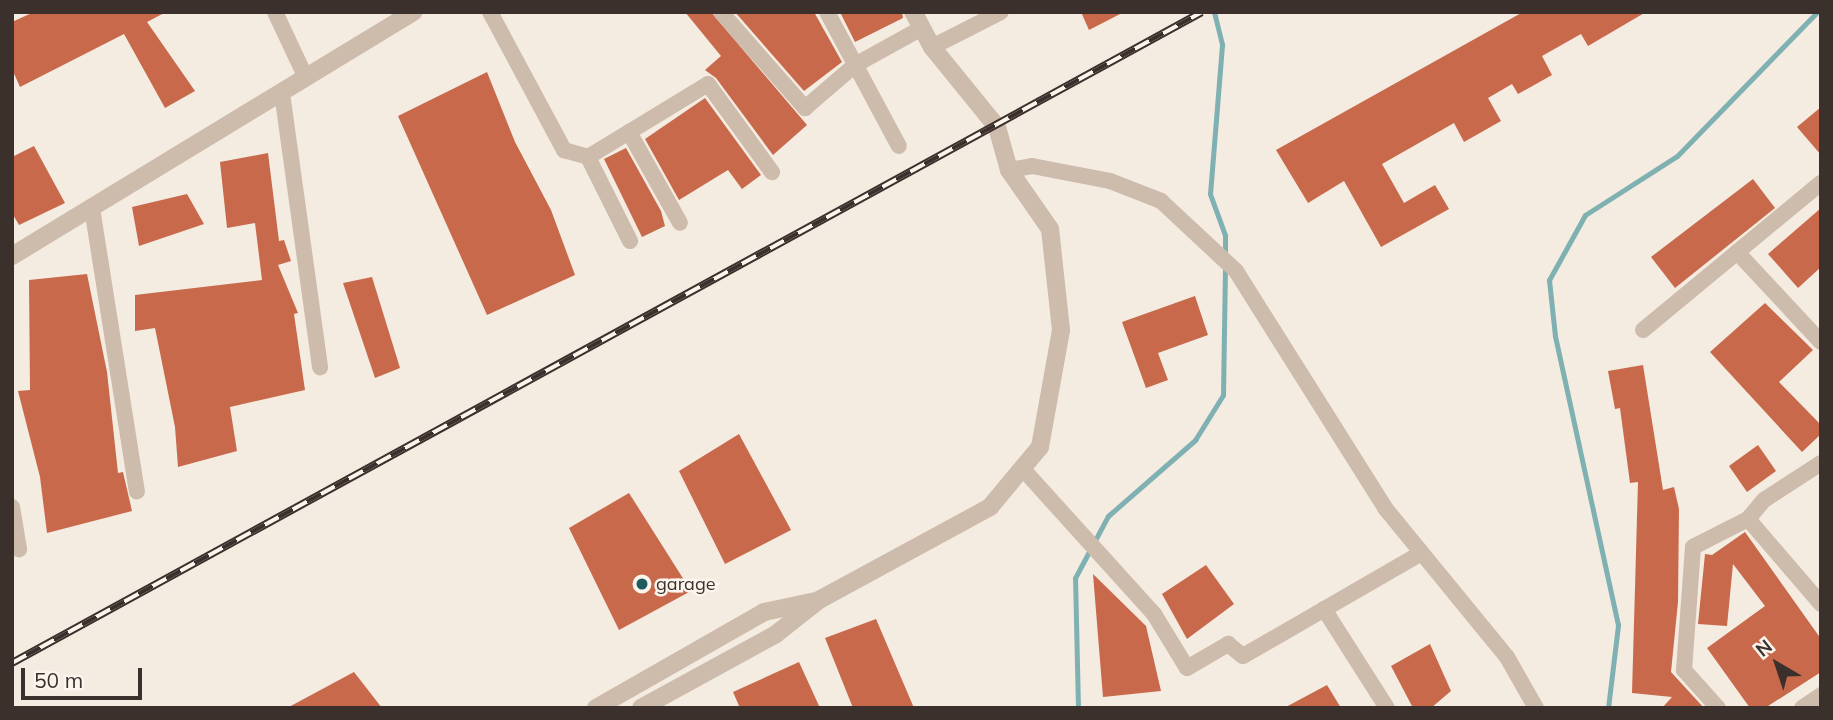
<!DOCTYPE html>
<html>
<head>
<meta charset="utf-8">
<style>
	body { margin:0 }
	#map { position:relative; width:1833px; height:720px; overflow:hidden; background:#f4ebe1; font-family:Mulish,sans-serif }
	div>[style] { position:absolute }
	[style*='--x'] { left:calc(var(--x)*1px); top:calc(var(--y)*1px); width:calc(var(--w)*1px); rotate:calc(var(--a)*1deg) }
	.stream>* { height:5px; margin:-2.5px; padding:0 2.5px; transform-origin:2.5px; border-radius:2.5px; background:#7fb0b2 }
	.building>* { inset:0; background:#c8694b }
	.minor>* { height:16px; margin:-8px; padding:0 8px; transform-origin:8px; border-radius:8px; background:#cdbbac }
	.tertiary>* { height:18px; margin:-9px; padding:0 9px; transform-origin:9px; border-radius:9px; background:#cdbbac }
	.rail>* { height:8px; margin-top:-4px; transform-origin:0; background:repeating-linear-gradient(90deg,#fbf5ee 0 16px,#3b302b 0 32px); box-sizing:border-box; border-block:2px solid #3b302b }
	.dots>* { width:19px; height:19px; translate:-50% -50%; box-sizing:border-box; border:4px solid #fbf5ee; border-radius:50% }
	span { translate:-50% -50%; white-space:nowrap; text-align:center; line-height:1.15; -webkit-text-stroke:5px #fbf5ee; paint-order:stroke }
	.poi-label { font-size:18px; color:#3b302b }
	.left { translate:0 -50%; text-align:left }
	.frame { position:absolute; inset:0; border:14px solid #3b302b; pointer-events:none }
	.north { position:absolute; left:1742px; top:629px; width:70px; height:70px; -webkit-text-stroke:5px #fbf5ee; paint-order:stroke; rotate:321deg; font-size:19px; font-weight:700; line-height:28px; text-align:center; color:#3b302b }
	.north::after { content:''; display:block; margin:auto; width:24px; height:32px; background:#3b302b; clip-path:polygon(50% 0,100% 100%,50% 72%,0 100%) }
	.scale { position:absolute; left:21px; top:668px; width:121px; height:32px; box-sizing:border-box; border:4px solid #3b302b; border-top:0; padding-left:9px; font-size:21px; line-height:24px; white-space:nowrap; color:#3b302b; -webkit-text-stroke:5px #fbf5ee; paint-order:stroke }
</style>
</head>
<body>
<div id="map">
	<div class="stream">
		<i style="--x:1214;--y:12;--w:34;--a:76"></i>
		<i style="--x:1222;--y:45;--w:149;--a:94.6"></i>
		<i style="--x:1210;--y:194;--w:44;--a:69.9"></i>
		<i style="--x:1225;--y:235;--w:22;--a:90"></i>
		<i style="--x:1078;--y:708;--w:130;--a:-91.3"></i>
		<i style="--x:1075;--y:578;--w:70;--a:-62"></i>
		<i style="--x:1108;--y:516;--w:116;--a:-41.1"></i>
		<i style="--x:1195;--y:440;--w:53;--a:-58.1"></i>
		<i style="--x:1223;--y:395;--w:129;--a:-89.1"></i>
		<i style="--x:1608;--y:708;--w:84;--a:-83.1"></i>
		<i style="--x:1618;--y:625;--w:296;--a:-102.3"></i>
		<i style="--x:1555;--y:336;--w:56;--a:-96.1"></i>
		<i style="--x:1549;--y:280;--w:74;--a:-61"></i>
		<i style="--x:1585;--y:215;--w:109;--a:-32.7"></i>
		<i style="--x:1677;--y:156;--w:201;--a:-45.8"></i>
	</div>
	<div class="building">
		<i style="clip-path:polygon(34px 12px,166px 12px,147px 22px,195px 91px,165px 108px,124px 34px,20px 87px,12px 69px,12px 22px)"></i>
		<i style="clip-path:polygon(685px 12px,711px 12px,807px 125px,773px 155px,716px 78px,705px 70px,721px 56px)"></i>
		<i style="clip-path:polygon(735px 12px,814px 12px,842px 62px,804px 91px)"></i>
		<i style="clip-path:polygon(840px 12px,902px 12px,903px 18px,855px 42px)"></i>
		<i style="clip-path:polygon(1081px 12px,1124px 12px,1089px 30px)"></i>
		<i style="clip-path:polygon(1523px 12px,1646px 12px,1588px 46px,1581px 34px,1542px 56px,1552px 75px,1518px 94px,1512px 84px,1488px 98px,1501px 121px,1464px 142px,1454px 123px,1382px 164px,1404px 203px,1435px 185px,1449px 209px,1381px 247px,1344px 181px,1308px 203px,1276px 150px)"></i>
		<i style="clip-path:polygon(487px 72px,515px 142px,551px 210px,575px 275px,487px 315px,398px 116px)"></i>
		<i style="clip-path:polygon(705px 98px,761px 175px,742px 189px,728px 170px,679px 200px,645px 139px)"></i>
		<i style="clip-path:polygon(1821px 107px,1821px 155px,1797px 127px)"></i>
		<i style="clip-path:polygon(34px 146px,65px 203px,19px 225px,12px 213px,12px 157px)"></i>
		<i style="clip-path:polygon(626px 148px,661px 211px,665px 226px,642px 237px,604px 159px)"></i>
		<i style="clip-path:polygon(268px 153px,279px 241px,284px 240px,291px 261px,278px 265px,298px 313px,294px 314px,305px 390px,230px 407px,237px 451px,178px 467px,175px 427px,155px 328px,135px 331px,135px 295px,262px 280px,255px 223px,227px 228px,220px 162px)"></i>
		<i style="clip-path:polygon(1753px 179px,1775px 208px,1675px 288px,1651px 257px)"></i>
		<i style="clip-path:polygon(187px 194px,204px 224px,139px 246px,132px 207px)"></i>
		<i style="clip-path:polygon(1821px 208px,1821px 267px,1798px 288px,1768px 254px)"></i>
		<i style="clip-path:polygon(87px 274px,107px 372px,118px 473px,123px 472px,132px 511px,47px 533px,40px 477px,18px 391px,30px 390px,29px 280px)"></i>
		<i style="clip-path:polygon(372px 277px,400px 368px,375px 378px,343px 283px)"></i>
		<i style="clip-path:polygon(1195px 296px,1208px 335px,1158px 353px,1168px 380px,1146px 388px,1122px 322px)"></i>
		<i style="clip-path:polygon(1765px 303px,1813px 350px,1779px 382px,1821px 425px,1821px 434px,1802px 452px,1710px 352px)"></i>
		<i style="clip-path:polygon(1643px 365px,1663px 490px,1674px 487px,1679px 509px,1678px 602px,1671px 672px,1704px 708px,1662px 708px,1672px 697px,1632px 693px,1638px 482px,1630px 483px,1620px 408px,1615px 409px,1608px 371px)"></i>
		<i style="clip-path:polygon(739px 434px,791px 530px,725px 564px,679px 471px)"></i>
		<i style="clip-path:polygon(1758px 445px,1776px 471px,1747px 492px,1729px 466px)"></i>
		<i style="clip-path:polygon(629px 493px,691px 591px,619px 630px,569px 528px)"></i>
		<i style="clip-path:polygon(1745px 532px,1821px 639px,1821px 672px,1765px 708px,1750px 708px,1707px 648px,1765px 606px,1733px 564px,1727px 626px,1698px 624px,1705px 554px,1712px 555px)"></i>
		<i style="clip-path:polygon(1206px 565px,1234px 604px,1187px 639px,1162px 594px)"></i>
		<i style="clip-path:polygon(1093px 574px,1146px 626px,1161px 691px,1103px 697px)"></i>
		<i style="clip-path:polygon(876px 619px,914px 708px,853px 708px,825px 638px)"></i>
		<i style="clip-path:polygon(1430px 644px,1451px 691px,1431px 708px,1413px 708px,1391px 666px)"></i>
		<i style="clip-path:polygon(799px 662px,820px 708px,740px 708px,733px 692px)"></i>
		<i style="clip-path:polygon(354px 672px,382px 708px,287px 708px)"></i>
		<i style="clip-path:polygon(1327px 685px,1341px 708px,1284px 708px)"></i>
	</div>
	<div class="minor">
		<i style="--x:275;--y:12;--w:73;--a:64.8"></i>
		<i style="--x:490;--y:12;--w:157;--a:61.8"></i>
		<i style="--x:564;--y:150;--w:25;--a:16"></i>
		<i style="--x:588;--y:157;--w:140;--a:-31.3"></i>
		<i style="--x:708;--y:84;--w:109;--a:54"></i>
		<i style="--x:721;--y:12;--w:128;--a:48.8"></i>
		<i style="--x:805;--y:108;--w:66;--a:-40.7"></i>
		<i style="--x:855;--y:65;--w:77;--a:-28.9"></i>
		<i style="--x:827;--y:12;--w:152;--a:61.8"></i>
		<i style="--x:932;--y:47;--w:77;--a:-26.9"></i>
		<i style="--x:282;--y:93;--w:277;--a:82.1"></i>
		<i style="--x:629;--y:132;--w:104;--a:60.7"></i>
		<i style="--x:588;--y:157;--w:94;--a:63.4"></i>
		<i style="--x:1009;--y:170;--w:23;--a:-10"></i>
		<i style="--x:1032;--y:166;--w:79;--a:10.9"></i>
		<i style="--x:1110;--y:181;--w:55;--a:21.4"></i>
		<i style="--x:1161;--y:201;--w:103;--a:43"></i>
		<i style="--x:1236;--y:271;--w:280;--a:57.8"></i>
		<i style="--x:1385;--y:508;--w:193;--a:50.7"></i>
		<i style="--x:1507;--y:657;--w:59;--a:60.4"></i>
		<i style="--x:92;--y:208;--w:287;--a:81"></i>
		<i style="--x:1737;--y:252;--w:123;--a:47"></i>
		<i style="--x:1643;--y:330;--w:231;--a:-39.6"></i>
		<i style="--x:1022;--y:468;--w:197;--a:47.9"></i>
		<i style="--x:1154;--y:614;--w:63;--a:58.6"></i>
		<i style="--x:1187;--y:668;--w:48;--a:-30.3"></i>
		<i style="--x:1228;--y:644;--w:19;--a:39"></i>
		<i style="--x:1243;--y:656;--w:204;--a:-30"></i>
		<i style="--x:12;--y:507;--w:43;--a:80.5"></i>
		<i style="--x:1748;--y:519;--w:112;--a:49.3"></i>
		<i style="--x:1324;--y:609;--w:117;--a:57.5"></i>
		<i style="--x:1718;--y:708;--w:51;--a:-131.8"></i>
		<i style="--x:1684;--y:670;--w:123;--a:-85.8"></i>
		<i style="--x:1693;--y:547;--w:62;--a:-27"></i>
		<i style="--x:1748;--y:519;--w:25;--a:-50"></i>
		<i style="--x:1764;--y:500;--w:68;--a:-33"></i>
		<i style="--x:1802;--y:708;--w:23;--a:-34"></i>
	</div>
	<div class="tertiary">
		<i style="--x:12;--y:256;--w:470;--a:-31.3"></i>
		<i style="--x:596;--y:708;--w:193;--a:-29.7"></i>
		<i style="--x:764;--y:612;--w:53;--a:-11.9"></i>
		<i style="--x:641;--y:708;--w:154;--a:-28.7"></i>
		<i style="--x:776;--y:634;--w:55;--a:-38.3"></i>
		<i style="--x:819;--y:600;--w:195;--a:-28.5"></i>
		<i style="--x:990;--y:507;--w:78;--a:-50.2"></i>
		<i style="--x:1040;--y:447;--w:119;--a:-79.8"></i>
		<i style="--x:1061;--y:330;--w:102;--a:-96.2"></i>
		<i style="--x:1050;--y:229;--w:72;--a:-124.8"></i>
		<i style="--x:1009;--y:170;--w:45;--a:-105.6"></i>
		<i style="--x:997;--y:127;--w:103;--a:-129.1"></i>
		<i style="--x:932;--y:47;--w:40;--a:-118"></i>
	</div>
	<div class="rail">
		<i style="--x:12;--y:663;--w:1356;--a:-28.68"></i>
	</div>
	<div class="dots">
		<i style="left:642px;top:584px;background:#1f5a5e"></i>
	</div>
	<div class="poi-label">
		<span class="left" style="left:656px;top:584px">garage</span>
	</div>
	<div class="frame"></div>
	<div class="north">N</div>
	<div class="scale">50 m</div>
</div>
</body>
</html>
